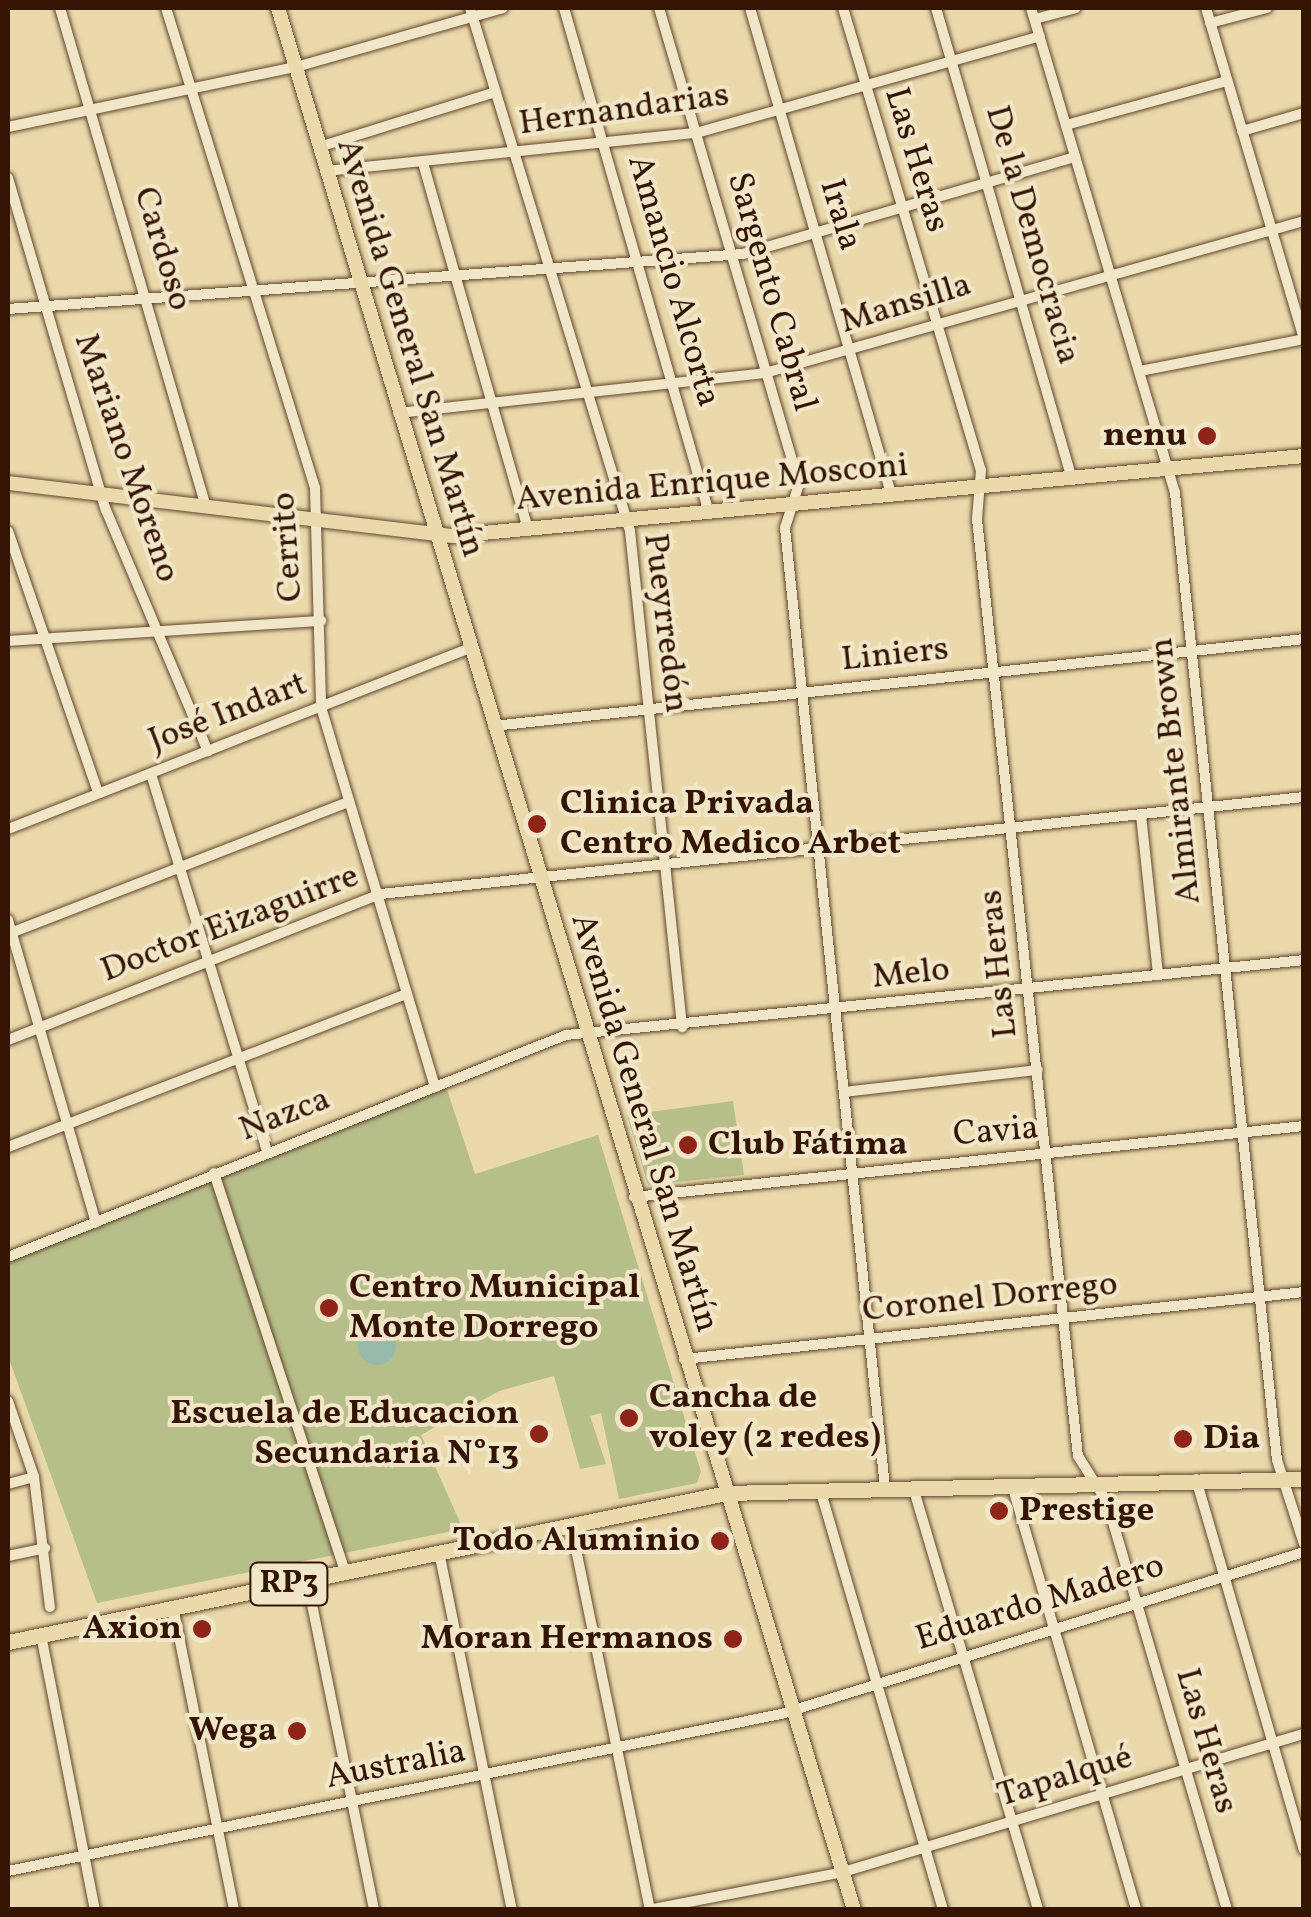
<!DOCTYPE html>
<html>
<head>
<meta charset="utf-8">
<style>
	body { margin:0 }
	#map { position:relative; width:1311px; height:1917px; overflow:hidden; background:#e9d9ab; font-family:Vollkorn,serif }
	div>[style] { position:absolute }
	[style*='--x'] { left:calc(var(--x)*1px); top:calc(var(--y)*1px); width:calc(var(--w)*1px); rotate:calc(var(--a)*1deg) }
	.green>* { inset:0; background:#b6bf89 }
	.water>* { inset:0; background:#97baad }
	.round { border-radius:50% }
	.roads { filter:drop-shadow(0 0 2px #61452d) drop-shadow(0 0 2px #61452d) }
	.minor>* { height:10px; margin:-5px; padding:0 5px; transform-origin:5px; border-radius:5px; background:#f1e6c8 }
	.major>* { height:14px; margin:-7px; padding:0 7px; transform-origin:7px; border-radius:7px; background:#e9d9ab }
	.highway>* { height:15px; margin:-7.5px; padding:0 7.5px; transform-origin:7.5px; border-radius:7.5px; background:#e9d9ab }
	.dots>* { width:28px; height:28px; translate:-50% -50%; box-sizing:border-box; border:5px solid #f1e6c8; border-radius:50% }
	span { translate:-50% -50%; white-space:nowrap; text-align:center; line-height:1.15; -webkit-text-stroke:8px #f1e6c8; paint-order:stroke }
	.shield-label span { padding:2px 8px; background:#f1e6c8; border:2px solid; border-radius:8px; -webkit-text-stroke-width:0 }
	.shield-label { font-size:32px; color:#341403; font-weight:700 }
	.street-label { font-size:35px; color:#341403 }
	.poi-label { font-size:35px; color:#341403; font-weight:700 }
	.right { translate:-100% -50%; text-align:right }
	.left { translate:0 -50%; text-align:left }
	.frame { position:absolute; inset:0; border:10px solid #341403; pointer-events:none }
</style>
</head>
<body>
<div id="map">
	<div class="green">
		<i style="clip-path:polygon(445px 1084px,475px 1174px,598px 1135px,701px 1472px,697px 1483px,619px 1499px,601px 1413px,590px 1416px,606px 1464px,580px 1469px,554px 1376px,499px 1391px,421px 1435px,463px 1529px,97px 1603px,8px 1356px,8px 1261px)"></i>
		<i style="clip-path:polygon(733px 1101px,744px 1175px,648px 1185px,627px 1115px)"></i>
	</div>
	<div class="water">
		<i class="round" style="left:358px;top:1327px;width:38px;height:38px"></i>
	</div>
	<div class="roads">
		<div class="minor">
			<i style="--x:60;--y:8;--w:520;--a:73.69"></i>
			<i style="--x:166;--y:8;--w:503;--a:72.75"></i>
			<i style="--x:315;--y:488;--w:219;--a:88.4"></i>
			<i style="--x:321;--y:707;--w:397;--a:73.3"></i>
			<i style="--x:470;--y:8;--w:547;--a:72.99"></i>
			<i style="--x:630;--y:531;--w:499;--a:84"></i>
			<i style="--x:564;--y:8;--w:525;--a:73.98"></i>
			<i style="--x:659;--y:8;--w:496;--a:73.6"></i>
			<i style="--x:799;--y:484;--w:46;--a:107.7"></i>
			<i style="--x:785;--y:528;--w:965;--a:84.05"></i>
			<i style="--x:750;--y:8;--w:509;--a:73.81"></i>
			<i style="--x:843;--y:8;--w:482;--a:73.4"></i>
			<i style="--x:981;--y:470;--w:49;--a:94.7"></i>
			<i style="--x:977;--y:519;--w:942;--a:83.85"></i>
			<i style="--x:1078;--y:1456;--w:54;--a:57.8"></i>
			<i style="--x:1107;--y:1502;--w:425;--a:73.6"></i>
			<i style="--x:936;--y:8;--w:489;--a:73.9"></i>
			<i style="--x:1031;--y:8;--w:506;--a:73.46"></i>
			<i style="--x:1175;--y:493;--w:972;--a:83.98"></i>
			<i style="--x:1277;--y:1460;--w:88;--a:72.2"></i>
			<i style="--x:1206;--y:8;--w:345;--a:73.5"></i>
			<i style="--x:1035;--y:19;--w:42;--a:-15"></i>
			<i style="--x:1210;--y:23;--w:59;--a:-14.7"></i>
			<i style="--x:1066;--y:125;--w:167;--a:-15.3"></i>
			<i style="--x:8;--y:127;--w:294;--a:-11.8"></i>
			<i style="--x:296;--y:67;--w:215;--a:-15.9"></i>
			<i style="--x:1242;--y:131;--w:65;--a:-16.2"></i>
			<i style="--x:319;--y:147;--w:185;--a:-17.3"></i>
			<i style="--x:423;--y:163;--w:381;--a:74"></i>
			<i style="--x:326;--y:171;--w:372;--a:-5.9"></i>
			<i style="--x:696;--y:133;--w:357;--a:-15.7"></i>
			<i style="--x:8;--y:178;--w:346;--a:73.6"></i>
			<i style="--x:106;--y:510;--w:262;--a:67.1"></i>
			<i style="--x:8;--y:309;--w:737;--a:-4.28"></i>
			<i style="--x:743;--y:254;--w:346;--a:-16.3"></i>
			<i style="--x:1140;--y:371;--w:167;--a:-11"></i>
			<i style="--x:398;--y:413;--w:369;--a:-6.2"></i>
			<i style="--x:765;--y:373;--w:560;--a:-15.75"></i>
			<i style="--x:8;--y:531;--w:277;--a:71"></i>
			<i style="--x:8;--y:641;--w:314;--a:-3.7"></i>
			<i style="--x:493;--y:726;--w:816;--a:-6.12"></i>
			<i style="--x:151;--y:774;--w:394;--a:72.9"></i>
			<i style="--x:1141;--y:815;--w:161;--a:83.9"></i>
			<i style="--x:8;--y:829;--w:495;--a:-21.4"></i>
			<i style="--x:8;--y:920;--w:315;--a:73.8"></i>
			<i style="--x:8;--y:934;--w:365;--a:-21.2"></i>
			<i style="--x:8;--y:1040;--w:401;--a:-21.4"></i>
			<i style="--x:381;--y:894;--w:928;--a:-6"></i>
			<i style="--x:844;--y:1092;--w:195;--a:-6.5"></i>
			<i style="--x:8;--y:1147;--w:425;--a:-21"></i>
			<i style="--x:214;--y:1173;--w:420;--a:71.8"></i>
			<i style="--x:634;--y:1197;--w:674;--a:-6.05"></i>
			<i style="--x:8;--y:1257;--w:601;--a:-21.7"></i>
			<i style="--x:566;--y:1035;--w:742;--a:-5.8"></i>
			<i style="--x:684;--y:1359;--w:624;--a:-6.17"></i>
			<i style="--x:8;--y:1401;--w:80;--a:71.1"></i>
			<i style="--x:34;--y:1477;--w:131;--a:83"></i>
			<i style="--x:1196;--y:1479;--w:386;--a:73.8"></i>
			<i style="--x:8;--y:1484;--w:27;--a:-15"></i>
			<i style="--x:1012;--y:1485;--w:443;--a:73.7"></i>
			<i style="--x:913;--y:1487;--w:441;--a:73.5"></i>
			<i style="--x:820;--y:1489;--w:439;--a:73.7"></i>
			<i style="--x:571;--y:1525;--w:393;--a:78.4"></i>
			<i style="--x:439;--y:1552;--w:365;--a:78.5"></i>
			<i style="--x:8;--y:1556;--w:38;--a:-12"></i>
			<i style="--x:307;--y:1580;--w:337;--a:78.5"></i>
			<i style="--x:173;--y:1607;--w:309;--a:78.6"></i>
			<i style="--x:41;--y:1635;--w:280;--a:78.9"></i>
			<i style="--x:8;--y:1871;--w:789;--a:-11.48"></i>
			<i style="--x:781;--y:1714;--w:548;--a:-17.21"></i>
			<i style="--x:648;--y:1910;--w:199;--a:-11"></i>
			<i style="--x:843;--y:1872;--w:481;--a:-16.7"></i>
		</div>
		<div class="major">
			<i style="--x:278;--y:8;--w:1987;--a:73.15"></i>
			<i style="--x:8;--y:483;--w:446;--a:6.8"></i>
			<i style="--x:451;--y:536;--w:857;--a:-5.36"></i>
		</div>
		<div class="highway">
			<i style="--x:8;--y:1642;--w:733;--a:-11.72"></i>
			<i style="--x:726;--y:1493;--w:578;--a:-1.39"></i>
		</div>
	</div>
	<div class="dots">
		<i style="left:1207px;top:436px;background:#8f2418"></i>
		<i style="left:537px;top:824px;background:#8f2418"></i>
		<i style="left:688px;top:1145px;background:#8f2418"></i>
		<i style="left:329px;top:1308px;background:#8f2418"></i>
		<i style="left:629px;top:1418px;background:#8f2418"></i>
		<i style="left:539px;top:1434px;background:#8f2418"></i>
		<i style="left:1183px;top:1439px;background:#8f2418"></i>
		<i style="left:999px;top:1511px;background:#8f2418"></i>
		<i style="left:720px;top:1541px;background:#8f2418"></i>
		<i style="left:202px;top:1629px;background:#8f2418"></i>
		<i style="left:733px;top:1639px;background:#8f2418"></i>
		<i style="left:297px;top:1731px;background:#8f2418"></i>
	</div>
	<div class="shield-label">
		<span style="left:289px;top:1584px">RP3</span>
	</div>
	<div class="street-label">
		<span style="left:624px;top:110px;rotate:-8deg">Hernandarias</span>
		<span style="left:916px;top:160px;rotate:73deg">Las Heras</span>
		<span style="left:840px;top:215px;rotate:73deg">Irala</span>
		<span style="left:1032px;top:235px;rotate:74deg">De la Democracia</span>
		<span style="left:162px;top:249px;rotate:73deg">Cardoso</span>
		<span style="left:673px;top:281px;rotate:74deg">Amancio Alcorta</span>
		<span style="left:771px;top:292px;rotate:74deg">Sargento Cabral</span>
		<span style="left:906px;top:304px;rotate:-17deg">Mansilla</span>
		<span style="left:410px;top:348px;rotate:73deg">Avenida General San Martín</span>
		<span style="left:126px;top:458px;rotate:71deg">Mariano Moreno</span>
		<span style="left:712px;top:483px;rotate:-5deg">Avenida Enrique Mosconi</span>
		<span style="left:288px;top:547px;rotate:-94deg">Cerrito</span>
		<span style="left:665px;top:623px;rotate:83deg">Pueyrredón</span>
		<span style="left:895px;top:655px;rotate:-6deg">Liniers</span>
		<span style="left:228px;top:713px;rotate:-21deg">José Indart</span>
		<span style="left:1176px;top:771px;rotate:-96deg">Almirante Brown</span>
		<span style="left:230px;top:924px;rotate:-21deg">Doctor Eizaguirre</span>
		<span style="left:999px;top:964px;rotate:-96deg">Las Heras</span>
		<span style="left:911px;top:974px;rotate:-6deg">Melo</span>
		<span style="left:285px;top:1115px;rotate:-21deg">Nazca</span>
		<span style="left:644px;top:1123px;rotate:73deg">Avenida General San Martín</span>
		<span style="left:996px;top:1132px;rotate:-5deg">Cavia</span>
		<span style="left:990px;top:1298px;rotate:-6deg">Coronel Dorrego</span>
		<span style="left:1040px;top:1603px;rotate:-17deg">Eduardo Madero</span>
		<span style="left:1206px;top:1741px;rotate:74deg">Las Heras</span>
		<span style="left:396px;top:1765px;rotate:-11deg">Australia</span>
		<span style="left:1065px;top:1777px;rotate:-17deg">Tapalqué</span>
	</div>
	<div class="poi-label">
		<span class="right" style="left:1187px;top:436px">nenu</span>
		<span class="left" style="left:560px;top:824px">Clinica Privada<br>Centro Medico Arbet</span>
		<span class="left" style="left:708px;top:1145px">Club Fátima</span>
		<span class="left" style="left:349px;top:1308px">Centro Municipal<br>Monte Dorrego</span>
		<span class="left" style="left:649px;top:1418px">Cancha de<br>voley (2 redes)</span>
		<span class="right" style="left:519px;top:1434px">Escuela de Educacion<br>Secundaria N°13</span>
		<span class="left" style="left:1203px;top:1439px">Dia</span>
		<span class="left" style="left:1019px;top:1511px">Prestige</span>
		<span class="right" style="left:700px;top:1541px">Todo Aluminio</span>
		<span class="right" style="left:182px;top:1629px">Axion</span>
		<span class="right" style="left:713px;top:1639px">Moran Hermanos</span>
		<span class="right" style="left:277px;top:1731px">Wega</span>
	</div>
	<div class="frame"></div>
</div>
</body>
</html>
